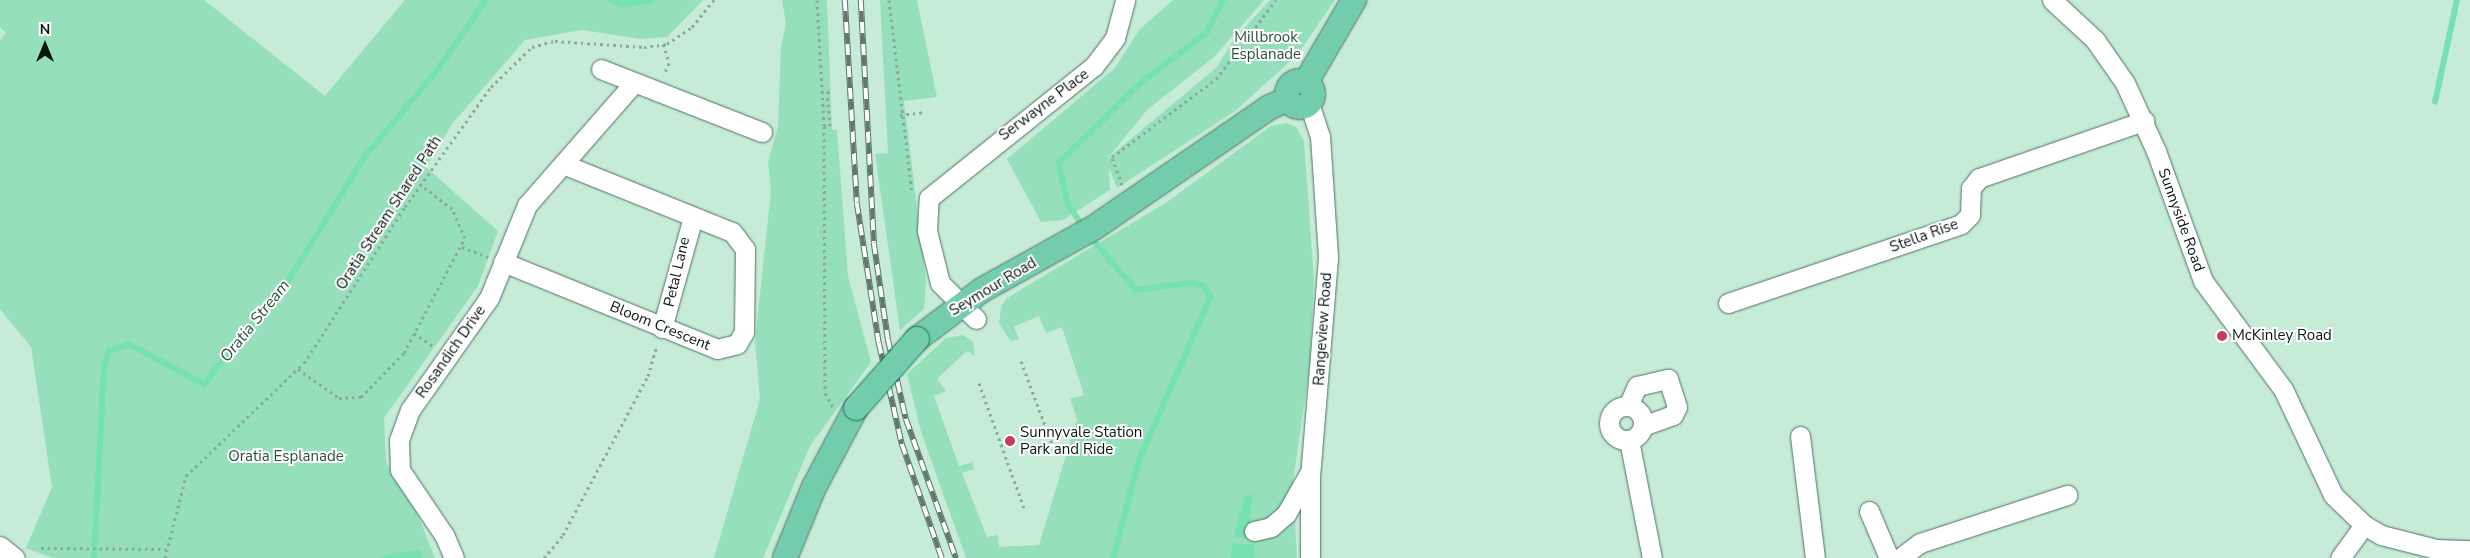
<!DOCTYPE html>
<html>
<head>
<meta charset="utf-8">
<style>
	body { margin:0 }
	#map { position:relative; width:2470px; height:558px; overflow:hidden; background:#c6ebd7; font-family:"Nunito Sans",sans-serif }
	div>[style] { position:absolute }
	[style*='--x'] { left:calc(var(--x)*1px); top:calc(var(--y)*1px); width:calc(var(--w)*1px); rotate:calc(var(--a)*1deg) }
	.green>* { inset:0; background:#95e0bb }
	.water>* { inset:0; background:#75e2b0 }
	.stream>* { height:5.5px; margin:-2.75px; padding:0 2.75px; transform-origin:2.75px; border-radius:2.75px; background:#75e2b0 }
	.path>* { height:3px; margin-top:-1.5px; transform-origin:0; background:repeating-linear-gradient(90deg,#8ba99a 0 2.5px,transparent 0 6.5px) }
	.roads { filter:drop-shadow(0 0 1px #507261) drop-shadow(0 0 1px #507261) }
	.minor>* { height:19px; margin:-9.5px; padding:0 9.5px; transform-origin:9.5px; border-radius:9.5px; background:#fff }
	.minor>.ring { margin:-9.5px; padding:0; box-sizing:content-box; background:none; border:19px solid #fff; border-radius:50% }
	.major>* { height:24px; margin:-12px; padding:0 12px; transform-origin:12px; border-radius:12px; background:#73cdad }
	.major>.ring { margin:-12px; padding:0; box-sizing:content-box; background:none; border:24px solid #73cdad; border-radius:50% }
	.rail>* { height:5.5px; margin-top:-2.75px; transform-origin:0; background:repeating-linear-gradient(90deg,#fff 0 11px,#60796c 0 22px); box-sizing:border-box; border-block:1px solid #60796c }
	.bridges { filter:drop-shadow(0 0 1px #107853) drop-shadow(0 0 1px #107853) }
	.major-bridge>* { height:24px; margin:-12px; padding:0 12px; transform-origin:12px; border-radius:12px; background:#73cdad }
	.dots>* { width:14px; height:14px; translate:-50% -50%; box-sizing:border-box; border:2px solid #fff; border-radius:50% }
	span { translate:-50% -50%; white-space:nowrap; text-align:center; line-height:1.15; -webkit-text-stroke:4px #fff; paint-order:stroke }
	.park-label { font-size:15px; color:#24513d }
	.street-label { font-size:15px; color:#081610 }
	.poi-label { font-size:15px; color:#081610 }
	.left { translate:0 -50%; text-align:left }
	.water-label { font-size:16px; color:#24513d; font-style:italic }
	.north { position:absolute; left:20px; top:20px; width:50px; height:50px; -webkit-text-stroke:4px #fff; paint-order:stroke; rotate:0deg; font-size:14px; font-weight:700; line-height:20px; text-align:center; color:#081610 }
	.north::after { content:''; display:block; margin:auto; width:18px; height:22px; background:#081610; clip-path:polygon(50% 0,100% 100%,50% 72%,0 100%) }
</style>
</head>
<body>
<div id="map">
	<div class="green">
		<i style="clip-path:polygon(0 0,204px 0,325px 96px,405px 0,703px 0,667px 37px,641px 39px,582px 30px,525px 40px,453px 123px,426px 167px,498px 231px,478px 286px,384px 418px,386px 462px,418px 515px,435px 558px,53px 558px,26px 548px,52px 487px,31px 347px,0 309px,0 40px,6px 33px,0 27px)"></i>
		<i style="clip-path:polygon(782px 0,827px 0,832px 130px,837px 130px,848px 276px,871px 362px,810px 446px,763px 558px,714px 558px,760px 399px,755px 341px,771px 191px,768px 162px,778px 127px,781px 46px,786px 24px)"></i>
		<i style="clip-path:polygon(880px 0,917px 0,937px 97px,904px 101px,926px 281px,924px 309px,900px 330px,875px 154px,888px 153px)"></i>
		<i style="clip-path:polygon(1173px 0,1264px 0,1214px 57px,1147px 110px,1108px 158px,1216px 68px,1235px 38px,1270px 0,1335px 0,1297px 55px,1235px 111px,1117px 188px,1109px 168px,1110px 190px,1063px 220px,1041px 222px,1007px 159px,1115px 68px,1139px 30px)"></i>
		<i style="clip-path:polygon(1286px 123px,1296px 127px,1304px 141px,1314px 279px,1310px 364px,1293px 481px,1297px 558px,1256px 558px,1254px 544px,1232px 543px,1230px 558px,966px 558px,921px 432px,907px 374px,946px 338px,963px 335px,973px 342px,975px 356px,967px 351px,937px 379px,946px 391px,934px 396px,959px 466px,972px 462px,974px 469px,962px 473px,987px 537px,998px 535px,999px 547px,1039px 545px,1077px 419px,1070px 399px,1084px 395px,1062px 327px,1046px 333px,1039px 316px,1014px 327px,1019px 339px,1011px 341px,999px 324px,1001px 307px,1007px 298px,1167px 202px,1271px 126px)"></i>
	</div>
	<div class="water">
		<i style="clip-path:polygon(1245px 495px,1253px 495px,1248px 539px,1234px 537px)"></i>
		<i style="clip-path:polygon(1232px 543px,1254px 544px,1256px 558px,1230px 558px)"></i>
		<i style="clip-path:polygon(420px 550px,423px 558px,380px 558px,392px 553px)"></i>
	</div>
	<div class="stream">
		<i style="--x:612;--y:0;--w:10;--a:24"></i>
		<i style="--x:621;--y:4;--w:31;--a:-7"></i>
		<i style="--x:2435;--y:102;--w:104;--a:-77.8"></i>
		<i style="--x:1083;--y:227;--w:29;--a:-124"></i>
		<i style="--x:1067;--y:203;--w:41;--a:-101.3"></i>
		<i style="--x:1059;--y:163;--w:110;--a:-44.6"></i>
		<i style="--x:1137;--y:86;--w:87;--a:-37.5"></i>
		<i style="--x:1206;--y:33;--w:37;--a:-63"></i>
		<i style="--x:1090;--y:236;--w:71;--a:49.6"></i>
		<i style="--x:1136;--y:290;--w:55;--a:-7.3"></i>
		<i style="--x:1191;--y:283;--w:13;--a:13"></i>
		<i style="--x:1204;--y:286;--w:13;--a:58"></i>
		<i style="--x:1211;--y:297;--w:180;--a:113.6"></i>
		<i style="--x:1139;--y:462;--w:99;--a:104.6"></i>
		<i style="--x:94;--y:558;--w:192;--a:-87"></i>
		<i style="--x:104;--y:366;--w:16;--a:-72"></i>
		<i style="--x:109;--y:351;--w:21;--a:-19"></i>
		<i style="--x:129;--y:344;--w:85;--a:28.1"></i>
		<i style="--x:204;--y:384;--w:131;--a:-50.6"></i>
		<i style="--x:287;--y:283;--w:147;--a:-58.4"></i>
		<i style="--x:364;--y:158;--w:112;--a:-50.1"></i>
		<i style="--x:436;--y:72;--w:88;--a:-55.2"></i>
	</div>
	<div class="path">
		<i style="--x:817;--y:0;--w:126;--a:86.8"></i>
		<i style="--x:824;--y:126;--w:267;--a:89.8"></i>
		<i style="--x:825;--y:393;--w:16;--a:60"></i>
		<i style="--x:889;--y:0;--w:194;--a:83.2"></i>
		<i style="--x:663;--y:44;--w:20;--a:72"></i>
		<i style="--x:669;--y:63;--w:13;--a:113"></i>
		<i style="--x:900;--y:115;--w:23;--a:-7"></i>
		<i style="--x:824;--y:126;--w:6;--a:0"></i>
		<i style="--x:830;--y:126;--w:34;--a:-95"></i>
		<i style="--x:827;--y:92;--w:5;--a:-11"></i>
		<i style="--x:1122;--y:185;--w:30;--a:-110"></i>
		<i style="--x:1112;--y:157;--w:130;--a:-36.9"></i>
		<i style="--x:1216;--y:79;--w:99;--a:-52.8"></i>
		<i style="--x:462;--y:247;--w:28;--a:21"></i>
		<i style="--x:414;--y:333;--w:25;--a:34"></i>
		<i style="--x:1021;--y:361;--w:89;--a:69.5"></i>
		<i style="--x:298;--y:369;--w:50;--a:35.3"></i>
		<i style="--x:339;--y:398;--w:22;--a:-3"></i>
		<i style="--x:361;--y:397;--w:62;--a:-45.7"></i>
		<i style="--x:404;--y:353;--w:130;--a:-62.1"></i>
		<i style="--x:465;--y:238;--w:32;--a:-114"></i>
		<i style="--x:452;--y:209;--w:41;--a:-142"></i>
		<i style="--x:979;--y:383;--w:136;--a:70.2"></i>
		<i style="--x:41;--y:548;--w:125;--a:0.5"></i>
		<i style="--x:165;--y:558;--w:85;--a:-75.6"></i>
		<i style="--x:186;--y:476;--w:163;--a:-43.8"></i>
		<i style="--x:304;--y:363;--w:186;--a:-57.1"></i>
		<i style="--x:405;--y:207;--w:148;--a:-54.4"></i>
		<i style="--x:491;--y:87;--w:57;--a:-44.3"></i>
		<i style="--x:532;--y:47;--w:24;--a:-15"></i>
		<i style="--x:555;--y:41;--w:89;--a:3.9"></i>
		<i style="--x:644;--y:47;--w:23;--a:-7"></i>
		<i style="--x:667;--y:44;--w:30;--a:-34"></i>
		<i style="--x:692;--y:27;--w:35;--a:-51"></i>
		<i style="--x:544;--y:558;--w:30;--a:-50"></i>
		<i style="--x:563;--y:535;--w:180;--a:-61.9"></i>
		<i style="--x:648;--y:376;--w:32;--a:-74"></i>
	</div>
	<div class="roads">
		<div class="minor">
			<i style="--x:2052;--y:0;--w:59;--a:42.9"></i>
			<i style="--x:2095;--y:40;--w:52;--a:55.1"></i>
			<i style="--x:2125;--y:83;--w:75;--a:65.5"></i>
			<i style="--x:2156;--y:151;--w:138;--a:70.1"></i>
			<i style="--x:2203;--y:281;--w:134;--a:53.5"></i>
			<i style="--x:2283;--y:389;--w:117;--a:64.7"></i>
			<i style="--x:2333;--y:495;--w:43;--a:44.1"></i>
			<i style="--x:2364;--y:525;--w:20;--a:30"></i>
			<i style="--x:2381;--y:535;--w:57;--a:14.3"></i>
			<i style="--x:2436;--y:549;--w:34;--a:2"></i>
			<i style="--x:601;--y:69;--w:173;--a:21.4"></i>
			<i style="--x:1309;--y:103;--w:35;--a:72"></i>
			<i style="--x:1320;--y:136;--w:122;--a:86.2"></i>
			<i style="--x:1328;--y:258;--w:221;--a:94.7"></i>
			<i style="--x:1310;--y:478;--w:80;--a:90"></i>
			<i style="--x:503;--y:262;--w:231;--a:22.1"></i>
			<i style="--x:717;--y:349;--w:21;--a:-14"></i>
			<i style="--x:737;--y:344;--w:14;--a:-60"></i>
			<i style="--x:744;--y:332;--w:83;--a:-89.3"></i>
			<i style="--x:745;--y:249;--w:21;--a:-127"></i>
			<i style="--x:732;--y:232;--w:180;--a:-158.1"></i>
			<i style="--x:1728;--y:303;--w:246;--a:-18.7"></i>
			<i style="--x:1961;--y:224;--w:13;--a:-45"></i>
			<i style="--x:1970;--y:215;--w:27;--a:-88"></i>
			<i style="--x:1971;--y:188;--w:13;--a:-51"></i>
			<i style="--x:1979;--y:178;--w:175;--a:-19.1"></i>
			<i style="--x:976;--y:319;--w:51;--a:-135"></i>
			<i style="--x:940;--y:283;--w:54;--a:-104"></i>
			<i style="--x:927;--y:231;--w:33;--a:-87"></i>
			<i style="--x:929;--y:198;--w:211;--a:-38.7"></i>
			<i style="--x:1094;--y:66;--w:35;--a:-53"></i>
			<i style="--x:1115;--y:38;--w:39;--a:-75"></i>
			<i style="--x:662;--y:328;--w:115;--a:-74.4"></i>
			<i class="ring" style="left:1609px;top:406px;width:15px;height:15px"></i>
			<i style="--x:1628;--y:406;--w:22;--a:-66"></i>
			<i style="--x:1637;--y:386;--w:32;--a:-13"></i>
			<i style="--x:1668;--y:379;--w:29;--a:72"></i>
			<i style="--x:1677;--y:407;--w:9;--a:117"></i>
			<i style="--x:1673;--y:415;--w:32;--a:160"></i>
			<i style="--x:1800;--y:436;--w:123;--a:83"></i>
			<i style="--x:1629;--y:440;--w:120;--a:79"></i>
			<i style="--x:1869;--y:511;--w:51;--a:66.9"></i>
			<i style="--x:1254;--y:531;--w:17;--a:-13"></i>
			<i style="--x:1271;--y:527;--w:20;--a:-41"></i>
			<i style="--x:1286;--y:514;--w:48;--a:-60.3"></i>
			<i style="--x:0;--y:546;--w:19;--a:39"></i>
			<i style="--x:454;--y:558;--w:25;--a:-113"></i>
			<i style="--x:444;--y:535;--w:78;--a:-124.1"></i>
			<i style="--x:400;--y:470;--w:30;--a:-92"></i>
			<i style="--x:399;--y:440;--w:32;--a:-70"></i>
			<i style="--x:410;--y:410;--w:137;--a:-54.8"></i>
			<i style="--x:489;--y:298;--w:100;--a:-67.8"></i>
			<i style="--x:527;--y:205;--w:159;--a:-48.8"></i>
			<i style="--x:1900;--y:558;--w:25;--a:-37"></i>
			<i style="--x:1920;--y:543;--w:155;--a:-18.1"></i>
			<i style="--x:2340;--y:558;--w:41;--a:-54"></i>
		</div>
		<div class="major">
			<i class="ring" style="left:1287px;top:81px;width:2px;height:2px"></i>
			<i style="--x:1306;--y:82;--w:95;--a:-59.7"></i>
			<i style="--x:917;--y:339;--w:81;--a:-37"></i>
			<i style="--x:982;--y:290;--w:129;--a:-29.1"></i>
			<i style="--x:1095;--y:227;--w:210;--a:-34.5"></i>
			<i style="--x:1268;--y:108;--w:22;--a:-24"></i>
			<i style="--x:785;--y:558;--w:77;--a:-67.8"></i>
			<i style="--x:814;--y:487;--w:89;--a:-62"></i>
		</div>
	</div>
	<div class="rail">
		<i style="--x:845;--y:0;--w:203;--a:86.6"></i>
		<i style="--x:857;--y:203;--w:142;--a:81.1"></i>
		<i style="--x:879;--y:343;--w:104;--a:77.2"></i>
		<i style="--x:902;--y:444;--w:121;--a:70.7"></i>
		<i style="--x:861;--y:0;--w:243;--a:86.9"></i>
		<i style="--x:874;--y:243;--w:97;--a:81.7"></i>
		<i style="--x:888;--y:339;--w:82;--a:77.3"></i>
		<i style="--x:906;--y:419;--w:148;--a:70.2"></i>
	</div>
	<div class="bridges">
		<div class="major-bridge">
			<i style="--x:856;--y:408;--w:92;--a:-48.5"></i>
		</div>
	</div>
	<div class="dots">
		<i style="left:2222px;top:336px;background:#ca3a5a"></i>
		<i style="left:1010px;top:441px;background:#ca3a5a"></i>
	</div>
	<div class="park-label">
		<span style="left:1266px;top:46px">Millbrook<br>Esplanade</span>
		<span style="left:286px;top:457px">Oratia Esplanade</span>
	</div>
	<div class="street-label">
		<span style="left:1044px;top:105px;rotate:-37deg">Serwayne Place</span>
		<span style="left:389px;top:213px;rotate:-57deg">Oratia Stream Shared Path</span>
		<span style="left:2181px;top:220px;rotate:70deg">Sunnyside Road</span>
		<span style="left:1924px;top:236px;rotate:-20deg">Stella Rise</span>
		<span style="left:677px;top:272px;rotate:-77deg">Petal Lane</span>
		<span style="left:993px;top:287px;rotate:-31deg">Seymour Road</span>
		<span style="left:660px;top:326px;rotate:22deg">Bloom Crescent</span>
		<span style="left:1323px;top:329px;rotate:-86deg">Rangeview Road</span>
		<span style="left:451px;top:352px;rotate:-55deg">Rosandich Drive</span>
	</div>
	<div class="poi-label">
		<span class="left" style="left:2232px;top:336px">McKinley Road</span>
		<span class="left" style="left:1020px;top:441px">Sunnyvale Station<br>Park and Ride</span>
	</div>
	<div class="water-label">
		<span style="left:255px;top:321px;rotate:-51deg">Oratia Stream</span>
	</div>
	<div class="north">N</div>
</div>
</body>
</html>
